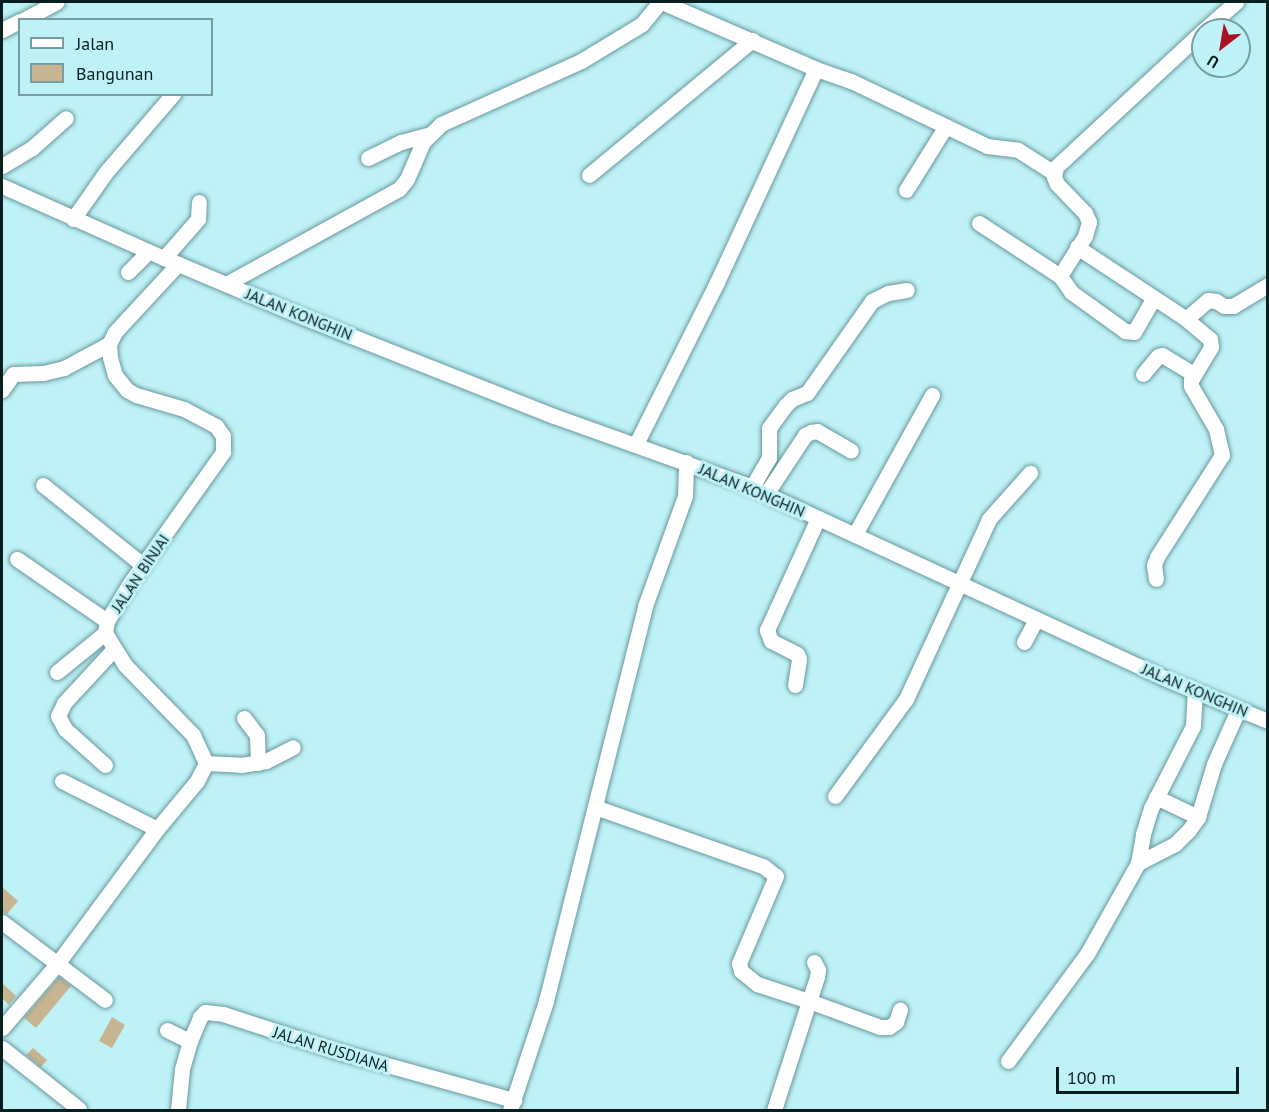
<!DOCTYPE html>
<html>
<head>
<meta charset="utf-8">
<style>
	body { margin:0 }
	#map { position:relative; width:1269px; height:1112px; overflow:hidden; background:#bff2f7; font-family:"PT Sans",sans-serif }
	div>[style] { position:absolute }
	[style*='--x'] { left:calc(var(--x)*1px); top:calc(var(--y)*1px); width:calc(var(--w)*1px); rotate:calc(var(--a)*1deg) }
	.building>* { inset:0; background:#c7b491 }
	.roads { filter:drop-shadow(0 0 2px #67979c) drop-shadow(0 0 2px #67979c) }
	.minor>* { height:15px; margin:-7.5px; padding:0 7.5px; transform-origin:7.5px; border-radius:7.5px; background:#fff }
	span { translate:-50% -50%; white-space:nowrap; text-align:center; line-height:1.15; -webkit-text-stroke:6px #bff2f7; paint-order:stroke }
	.street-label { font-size:16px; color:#091e1f }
	.frame { position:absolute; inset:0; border:3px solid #091e1f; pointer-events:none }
	.legend { position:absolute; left:18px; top:18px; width:195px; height:78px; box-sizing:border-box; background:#bff2f7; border:2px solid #769da1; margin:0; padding:8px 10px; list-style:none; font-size:18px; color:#091e1f }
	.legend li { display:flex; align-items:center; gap:12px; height:30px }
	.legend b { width:30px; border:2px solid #769da1 }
	.north { position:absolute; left:1191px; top:18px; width:60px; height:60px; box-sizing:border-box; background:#bff2f7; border:2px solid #769da1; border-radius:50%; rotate:211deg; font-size:16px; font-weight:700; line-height:24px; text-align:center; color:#091e1f }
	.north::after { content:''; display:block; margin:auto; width:21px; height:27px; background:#a91224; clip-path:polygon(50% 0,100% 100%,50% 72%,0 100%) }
	.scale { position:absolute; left:1056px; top:1067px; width:183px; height:27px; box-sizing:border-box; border:3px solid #091e1f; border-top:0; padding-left:8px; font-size:18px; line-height:21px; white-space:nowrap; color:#091e1f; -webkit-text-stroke:4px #bff2f7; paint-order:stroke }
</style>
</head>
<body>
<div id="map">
	<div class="building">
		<i style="clip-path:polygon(2px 887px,18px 901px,7px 914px,2px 912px)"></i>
		<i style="clip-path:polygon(59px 977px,71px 986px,36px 1028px,24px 1018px)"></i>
		<i style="clip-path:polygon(2px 983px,16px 996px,9px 1005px,2px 998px)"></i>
		<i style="clip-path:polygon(112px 1017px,125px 1025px,112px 1048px,99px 1041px)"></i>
		<i style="clip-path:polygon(33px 1048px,47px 1060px,41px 1067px,26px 1055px)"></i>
	</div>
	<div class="roads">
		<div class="minor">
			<i style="--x:662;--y:2;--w:168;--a:23.5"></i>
			<i style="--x:816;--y:69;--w:37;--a:19"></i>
			<i style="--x:851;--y:81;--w:151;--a:25.5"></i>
			<i style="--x:987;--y:146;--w:31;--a:7"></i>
			<i style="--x:1018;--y:150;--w:43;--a:32.6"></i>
			<i style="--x:23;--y:20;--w:38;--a:-28"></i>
			<i style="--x:2;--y:30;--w:20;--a:-27"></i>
			<i style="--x:1204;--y:30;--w:43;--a:-41.2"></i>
			<i style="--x:368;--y:158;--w:37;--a:-26"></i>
			<i style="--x:401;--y:142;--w:30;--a:-15"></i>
			<i style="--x:2;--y:166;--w:35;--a:-31"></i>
			<i style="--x:32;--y:148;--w:45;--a:-41.4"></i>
			<i style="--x:589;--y:175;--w:212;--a:-39.6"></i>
			<i style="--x:2;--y:186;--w:177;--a:24"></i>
			<i style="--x:164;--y:258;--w:160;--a:22.9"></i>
			<i style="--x:311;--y:320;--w:261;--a:21.6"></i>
			<i style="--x:554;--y:416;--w:207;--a:19.7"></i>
			<i style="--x:749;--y:486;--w:457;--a:24.8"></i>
			<i style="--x:1164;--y:678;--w:113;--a:22.5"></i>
			<i style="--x:906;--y:190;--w:75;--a:-58"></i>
			<i style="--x:73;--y:219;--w:57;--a:-54.9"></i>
			<i style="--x:106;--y:172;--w:103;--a:-49.3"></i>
			<i style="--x:979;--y:223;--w:97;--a:33.2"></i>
			<i style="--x:1060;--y:276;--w:19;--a:55"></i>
			<i style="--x:1071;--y:292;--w:67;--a:35.8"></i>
			<i style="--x:1125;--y:331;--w:9;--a:6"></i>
			<i style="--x:1134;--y:332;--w:39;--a:-60"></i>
			<i style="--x:1077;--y:247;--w:131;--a:33.4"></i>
			<i style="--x:1186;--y:319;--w:31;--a:40"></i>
			<i style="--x:1210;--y:339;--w:8;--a:83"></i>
			<i style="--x:1211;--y:347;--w:39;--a:121"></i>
			<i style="--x:1191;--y:380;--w:6;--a:90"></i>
			<i style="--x:1191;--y:386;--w:50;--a:59.8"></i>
			<i style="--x:1216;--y:429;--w:27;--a:77"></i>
			<i style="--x:1222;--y:455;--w:121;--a:122.5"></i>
			<i style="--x:1157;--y:557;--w:9;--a:111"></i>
			<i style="--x:1154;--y:565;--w:14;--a:82"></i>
			<i style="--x:164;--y:258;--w:52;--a:-48.9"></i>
			<i style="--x:198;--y:219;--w:17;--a:-87"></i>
			<i style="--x:128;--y:272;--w:28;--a:-45"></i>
			<i style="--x:1060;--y:276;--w:47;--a:-58"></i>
			<i style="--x:1085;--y:236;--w:15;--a:-74"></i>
			<i style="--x:1089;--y:222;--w:10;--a:-114"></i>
			<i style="--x:1085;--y:213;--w:40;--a:-134"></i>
			<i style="--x:1057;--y:184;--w:8;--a:-113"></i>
			<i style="--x:1054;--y:177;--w:10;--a:-79"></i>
			<i style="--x:1056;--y:167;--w:200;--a:-42.8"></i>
			<i style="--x:226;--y:284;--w:197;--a:-28.8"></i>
			<i style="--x:399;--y:189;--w:13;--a:-51"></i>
			<i style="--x:407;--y:179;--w:40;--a:-66.6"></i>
			<i style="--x:423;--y:142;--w:25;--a:-45"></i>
			<i style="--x:441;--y:124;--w:154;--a:-24.2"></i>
			<i style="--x:581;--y:61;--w:71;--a:-31.2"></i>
			<i style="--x:642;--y:24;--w:28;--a:-51"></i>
			<i style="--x:1186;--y:319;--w:29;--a:-41"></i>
			<i style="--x:1208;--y:300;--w:8;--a:7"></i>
			<i style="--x:1216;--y:301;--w:9;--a:32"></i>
			<i style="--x:1224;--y:306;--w:9;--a:0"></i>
			<i style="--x:1233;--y:306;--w:41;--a:-31"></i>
			<i style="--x:1143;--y:374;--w:23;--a:-50"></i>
			<i style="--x:1158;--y:356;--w:4;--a:-14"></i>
			<i style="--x:1162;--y:355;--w:37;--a:31"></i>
			<i style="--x:2;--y:390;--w:19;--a:-55"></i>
			<i style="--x:13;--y:374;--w:30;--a:-2"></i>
			<i style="--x:43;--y:373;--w:22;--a:-13"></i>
			<i style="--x:64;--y:368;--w:51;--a:-28.1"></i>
			<i style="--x:636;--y:444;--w:181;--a:-63.4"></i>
			<i style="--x:717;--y:282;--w:235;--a:-65.1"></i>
			<i style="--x:43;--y:485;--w:128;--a:38.7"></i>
			<i style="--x:752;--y:487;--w:34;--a:-60"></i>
			<i style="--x:769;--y:458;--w:30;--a:-90"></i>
			<i style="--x:769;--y:428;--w:29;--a:-54"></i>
			<i style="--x:786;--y:405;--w:8;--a:-45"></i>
			<i style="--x:792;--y:399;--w:16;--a:-22"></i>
			<i style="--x:807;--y:393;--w:113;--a:-54.8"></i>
			<i style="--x:872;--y:301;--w:18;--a:-27"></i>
			<i style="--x:888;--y:293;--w:19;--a:-9"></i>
			<i style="--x:766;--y:494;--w:71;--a:-56.5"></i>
			<i style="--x:805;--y:435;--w:7;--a:-27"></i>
			<i style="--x:811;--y:432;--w:6;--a:-9"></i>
			<i style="--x:817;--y:431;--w:39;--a:30"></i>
			<i style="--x:855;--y:534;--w:159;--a:-61"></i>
			<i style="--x:17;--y:559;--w:109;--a:34.6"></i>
			<i style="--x:1024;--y:642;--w:26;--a:-62"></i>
			<i style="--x:57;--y:672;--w:62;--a:-39.1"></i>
			<i style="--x:795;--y:685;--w:26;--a:-81"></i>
			<i style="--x:799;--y:659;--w:5;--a:-112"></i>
			<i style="--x:797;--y:654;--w:29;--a:-153"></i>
			<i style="--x:771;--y:641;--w:12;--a:-110"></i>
			<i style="--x:767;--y:630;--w:123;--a:-65.5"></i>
			<i style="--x:244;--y:718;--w:21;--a:53"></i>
			<i style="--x:257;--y:735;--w:28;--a:88"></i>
			<i style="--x:206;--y:763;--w:35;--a:3"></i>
			<i style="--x:241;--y:765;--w:25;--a:-9"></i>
			<i style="--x:266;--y:761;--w:30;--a:-27"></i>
			<i style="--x:105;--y:765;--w:54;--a:-138"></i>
			<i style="--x:65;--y:729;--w:15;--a:-118"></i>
			<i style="--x:58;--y:716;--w:14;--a:-65"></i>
			<i style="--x:64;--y:703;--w:72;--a:-47.2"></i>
			<i style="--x:62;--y:781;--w:106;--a:26.8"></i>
			<i style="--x:835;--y:796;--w:120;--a:-53.8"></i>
			<i style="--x:906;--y:699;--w:198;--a:-65.2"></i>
			<i style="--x:989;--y:519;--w:62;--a:-48.3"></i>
			<i style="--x:1156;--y:797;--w:47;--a:25.5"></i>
			<i style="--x:595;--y:807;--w:178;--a:19.4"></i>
			<i style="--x:763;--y:866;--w:16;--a:38"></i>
			<i style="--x:776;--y:876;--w:95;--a:113"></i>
			<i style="--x:739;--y:963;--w:8;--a:76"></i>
			<i style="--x:741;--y:971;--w:21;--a:39"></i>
			<i style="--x:757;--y:984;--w:55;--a:18.1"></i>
			<i style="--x:809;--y:1001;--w:114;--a:107.8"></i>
			<i style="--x:1138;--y:863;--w:42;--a:-27.2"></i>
			<i style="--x:1175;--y:844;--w:20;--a:-45"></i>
			<i style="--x:1189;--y:830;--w:16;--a:-55"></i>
			<i style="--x:1198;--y:817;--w:55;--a:-73.2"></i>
			<i style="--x:1214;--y:764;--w:59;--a:-66"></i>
			<i style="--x:2;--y:922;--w:129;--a:37.1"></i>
			<i style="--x:814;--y:962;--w:9;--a:63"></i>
			<i style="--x:818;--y:970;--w:7;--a:98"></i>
			<i style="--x:817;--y:977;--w:25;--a:108"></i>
			<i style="--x:809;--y:1001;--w:76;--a:20.1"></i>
			<i style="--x:880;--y:1027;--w:9;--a:0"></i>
			<i style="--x:889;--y:1027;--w:9;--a:-36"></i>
			<i style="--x:896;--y:1022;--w:13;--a:-72"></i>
			<i style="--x:2;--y:1028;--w:84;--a:-49.3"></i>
			<i style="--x:57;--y:964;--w:168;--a:-53.5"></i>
			<i style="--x:157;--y:829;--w:62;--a:-50.2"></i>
			<i style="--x:197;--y:781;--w:20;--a:-63"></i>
			<i style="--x:206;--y:763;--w:31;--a:-115"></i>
			<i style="--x:193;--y:735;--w:98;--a:-134.2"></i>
			<i style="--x:125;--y:665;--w:38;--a:-122"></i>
			<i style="--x:105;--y:633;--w:12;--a:-81"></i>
			<i style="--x:107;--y:621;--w:44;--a:-58.8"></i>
			<i style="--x:130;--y:583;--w:161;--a:-54.6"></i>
			<i style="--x:223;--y:452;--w:16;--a:-90"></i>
			<i style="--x:223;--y:436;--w:12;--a:-125"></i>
			<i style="--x:216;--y:426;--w:36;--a:-152"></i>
			<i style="--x:184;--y:409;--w:50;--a:-163.7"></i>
			<i style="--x:136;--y:395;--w:10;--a:-151"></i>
			<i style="--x:127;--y:390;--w:19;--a:-129"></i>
			<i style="--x:115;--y:375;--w:19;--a:-106"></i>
			<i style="--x:110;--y:357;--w:13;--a:-94"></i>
			<i style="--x:109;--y:344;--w:13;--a:-63"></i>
			<i style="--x:115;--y:332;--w:93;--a:-47.2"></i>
			<i style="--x:167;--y:1030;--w:25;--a:26"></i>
			<i style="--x:190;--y:1041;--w:26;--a:-67"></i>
			<i style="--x:200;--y:1017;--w:7;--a:-45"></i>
			<i style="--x:205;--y:1012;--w:18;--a:6"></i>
			<i style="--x:223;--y:1014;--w:120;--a:18"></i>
			<i style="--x:337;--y:1051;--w:184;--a:15.5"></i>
			<i style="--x:2;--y:1048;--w:98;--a:38.4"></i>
			<i style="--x:1008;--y:1061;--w:133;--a:-53.6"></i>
			<i style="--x:1087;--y:954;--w:104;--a:-60.7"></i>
			<i style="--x:1138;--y:863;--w:29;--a:-80"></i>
			<i style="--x:1143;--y:834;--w:27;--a:-73"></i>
			<i style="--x:1151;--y:808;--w:92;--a:-62.9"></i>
			<i style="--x:1193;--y:726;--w:35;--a:-87"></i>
			<i style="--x:178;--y:1110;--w:41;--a:-84.4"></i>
			<i style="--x:182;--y:1069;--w:29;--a:-74"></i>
			<i style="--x:510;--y:1110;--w:115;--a:-71.7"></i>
			<i style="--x:546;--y:1001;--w:407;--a:-75.9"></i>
			<i style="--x:645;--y:606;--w:117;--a:-70"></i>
			<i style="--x:685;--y:496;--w:34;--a:-88"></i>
		</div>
	</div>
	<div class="street-label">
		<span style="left:299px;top:314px;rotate:22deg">JALAN KONGHIN</span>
		<span style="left:752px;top:490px;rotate:23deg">JALAN KONGHIN</span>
		<span style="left:140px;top:573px;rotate:-56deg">JALAN BINJAI</span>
		<span style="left:1195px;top:690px;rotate:23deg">JALAN KONGHIN</span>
		<span style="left:331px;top:1049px;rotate:17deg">JALAN RUSDIANA</span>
	</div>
	<div class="frame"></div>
	<ul class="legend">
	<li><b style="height:8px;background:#fff"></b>Jalan</li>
	<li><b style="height:16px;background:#c7b491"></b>Bangunan</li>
	</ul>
	<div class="north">U</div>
	<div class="scale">100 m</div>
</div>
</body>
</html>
